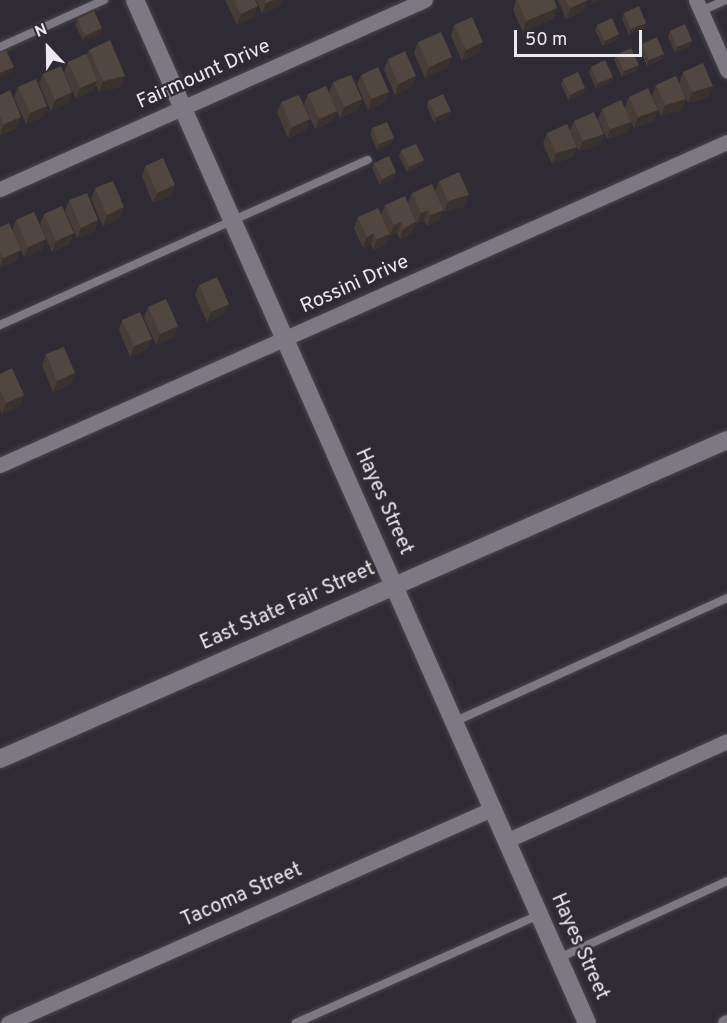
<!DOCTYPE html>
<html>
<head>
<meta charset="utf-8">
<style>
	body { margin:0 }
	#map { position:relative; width:727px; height:1023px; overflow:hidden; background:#2f2b34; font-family:Overpass,sans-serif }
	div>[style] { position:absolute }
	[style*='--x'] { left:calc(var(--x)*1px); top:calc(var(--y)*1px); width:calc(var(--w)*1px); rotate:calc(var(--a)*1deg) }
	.roads { filter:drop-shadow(0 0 2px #4a464e) drop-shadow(0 0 2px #4a464e) }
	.service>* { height:8px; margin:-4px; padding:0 4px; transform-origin:4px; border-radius:4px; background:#7d7984 }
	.minor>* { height:15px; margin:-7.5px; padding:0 7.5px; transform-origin:7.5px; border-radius:7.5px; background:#7d7984 }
	.tertiary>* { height:18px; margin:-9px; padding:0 9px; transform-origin:9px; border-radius:9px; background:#7d7984 }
	.wall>* { inset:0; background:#473c38 }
	.shaded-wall>* { inset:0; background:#39312e }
	.building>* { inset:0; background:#524641 }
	span { translate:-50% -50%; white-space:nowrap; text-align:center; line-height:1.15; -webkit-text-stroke:4.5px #2f2b34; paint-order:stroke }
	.street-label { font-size:20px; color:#ebe8ee }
	.north { position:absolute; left:18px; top:18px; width:60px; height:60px; -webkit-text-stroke:4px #2f2b34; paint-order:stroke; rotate:338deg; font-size:16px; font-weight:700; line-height:24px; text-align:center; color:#ebe8ee }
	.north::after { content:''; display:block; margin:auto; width:21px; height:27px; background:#ebe8ee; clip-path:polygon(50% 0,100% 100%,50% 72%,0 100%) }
	.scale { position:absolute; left:514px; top:30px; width:128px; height:27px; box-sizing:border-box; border:3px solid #ebe8ee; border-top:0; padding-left:8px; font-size:18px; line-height:21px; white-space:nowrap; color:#ebe8ee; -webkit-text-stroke:4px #2f2b34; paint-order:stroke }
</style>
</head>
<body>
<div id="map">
	<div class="roads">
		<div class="service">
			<i style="--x:701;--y:11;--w:27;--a:-24"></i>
			<i style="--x:0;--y:47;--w:114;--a:-24.3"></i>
			<i style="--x:0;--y:325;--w:403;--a:-24.2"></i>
			<i style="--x:456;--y:721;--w:298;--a:-24.4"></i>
			<i style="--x:559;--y:958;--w:185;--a:-24.6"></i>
			<i style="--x:296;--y:1023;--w:266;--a:-24"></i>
		</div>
		<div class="minor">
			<i style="--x:696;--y:0;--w:77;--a:66.1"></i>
			<i style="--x:0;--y:189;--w:465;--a:-24"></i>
			<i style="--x:0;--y:465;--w:796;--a:-23.96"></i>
			<i style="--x:508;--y:840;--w:240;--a:-24.3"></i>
			<i style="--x:8;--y:1023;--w:531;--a:-23.86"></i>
			<i style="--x:725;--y:1023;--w:2;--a:-27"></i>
		</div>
		<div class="tertiary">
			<i style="--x:135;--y:0;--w:1118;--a:66.16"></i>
			<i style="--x:0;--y:759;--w:794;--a:-23.69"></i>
		</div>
	</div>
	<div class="wall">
		<i style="clip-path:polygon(225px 0,255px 0,254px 17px,237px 25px)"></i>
		<i style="clip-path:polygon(256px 0,282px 0,280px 6px,262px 14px)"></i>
		<i style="clip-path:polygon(516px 0,554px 0,557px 8px,553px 19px,523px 32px,513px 10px)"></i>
		<i style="clip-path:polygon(558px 0,588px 0,584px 11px,566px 19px)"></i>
		<i style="clip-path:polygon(624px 13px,646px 23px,644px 28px,629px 35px,622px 19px)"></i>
		<i style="clip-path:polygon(77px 19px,100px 34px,83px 41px,75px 24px)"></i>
		<i style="clip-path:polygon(454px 25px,479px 53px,462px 61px,451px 36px)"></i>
		<i style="clip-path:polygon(597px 25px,619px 34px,617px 40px,603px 46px,595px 30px)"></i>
		<i style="clip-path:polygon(670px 31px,692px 41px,690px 46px,675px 53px,668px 37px)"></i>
		<i style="clip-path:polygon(418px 42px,452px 57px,448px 67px,425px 78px,414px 53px)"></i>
		<i style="clip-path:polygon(642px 44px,664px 54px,662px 59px,647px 66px,640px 50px)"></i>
		<i style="clip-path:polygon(89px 50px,121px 87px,99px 92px,96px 85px,93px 91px,76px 99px,64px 73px,68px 62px,86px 56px)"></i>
		<i style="clip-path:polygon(616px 55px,639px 65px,637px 70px,622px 77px,614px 60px)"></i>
		<i style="clip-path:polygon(388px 59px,412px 87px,395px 95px,384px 70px)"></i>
		<i style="clip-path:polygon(591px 67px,613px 77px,611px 82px,596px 89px,589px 73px)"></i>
		<i style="clip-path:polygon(683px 72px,709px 97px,688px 103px,679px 83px)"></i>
		<i style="clip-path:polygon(43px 74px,72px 92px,68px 103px,51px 111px,39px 84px)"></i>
		<i style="clip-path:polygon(361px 75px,385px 102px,368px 110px,357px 85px)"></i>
		<i style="clip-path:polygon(563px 79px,585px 88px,583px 94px,568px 100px,561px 84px)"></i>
		<i style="clip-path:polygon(333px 82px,362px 99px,358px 110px,340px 118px,329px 93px)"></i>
		<i style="clip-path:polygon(656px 85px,686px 99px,682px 110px,661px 116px,652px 96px)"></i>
		<i style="clip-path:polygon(18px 87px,47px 106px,43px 117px,26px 124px,14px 98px)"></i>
		<i style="clip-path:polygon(308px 94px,333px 121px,315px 129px,304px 105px)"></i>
		<i style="clip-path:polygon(0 95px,17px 128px,0 135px)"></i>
		<i style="clip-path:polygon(629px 97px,658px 110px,654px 121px,634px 128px,627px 113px,631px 122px,627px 133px,607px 139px,598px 119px,602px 109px,625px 107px)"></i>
		<i style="clip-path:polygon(428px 101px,451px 111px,449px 116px,434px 123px,427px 107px)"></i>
		<i style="clip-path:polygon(281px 102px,306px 130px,288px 138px,277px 113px)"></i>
		<i style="clip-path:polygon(574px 121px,604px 134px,600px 145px,579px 151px,570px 131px)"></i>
		<i style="clip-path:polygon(372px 128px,394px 138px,392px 143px,377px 150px,370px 134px)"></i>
		<i style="clip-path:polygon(547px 133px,577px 147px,573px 157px,552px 164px,543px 144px)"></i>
		<i style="clip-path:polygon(401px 150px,424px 160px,422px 165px,407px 172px,399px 156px)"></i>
		<i style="clip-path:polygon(374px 163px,396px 172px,394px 178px,380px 185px,372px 168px)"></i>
		<i style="clip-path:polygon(145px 166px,175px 185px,171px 196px,153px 203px,142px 176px)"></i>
		<i style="clip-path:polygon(439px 181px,465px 206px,444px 212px,443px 210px,439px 220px,427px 226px,424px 220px,417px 224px,408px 203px,412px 193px,435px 192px)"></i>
		<i style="clip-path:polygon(95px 188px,120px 218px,103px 226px,91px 199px)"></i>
		<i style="clip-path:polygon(69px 200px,95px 231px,77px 238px,65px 211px)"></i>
		<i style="clip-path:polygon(385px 205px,412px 233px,400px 239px,397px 233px,390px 236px,389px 235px,385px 245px,373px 250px,371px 244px,363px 248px,354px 228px,358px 217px,381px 215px)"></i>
		<i style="clip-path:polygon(44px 214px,70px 244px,52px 252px,40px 225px)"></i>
		<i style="clip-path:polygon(16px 220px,42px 250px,24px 257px,12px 231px)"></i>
		<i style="clip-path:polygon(0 227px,17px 261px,0 268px)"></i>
		<i style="clip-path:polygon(199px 285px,225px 314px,207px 322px,195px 295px)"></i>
		<i style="clip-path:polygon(148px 307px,178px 326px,174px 337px,156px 345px,144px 318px)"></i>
		<i style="clip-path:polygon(122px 320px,148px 349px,130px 357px,119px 330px)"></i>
		<i style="clip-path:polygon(46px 354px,71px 384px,53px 392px,42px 365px)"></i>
		<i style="clip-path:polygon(0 374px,24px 395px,20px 406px,2px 414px,0 410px)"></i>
	</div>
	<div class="shaded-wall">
		<i style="clip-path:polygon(273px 0,282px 0,280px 6px,262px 14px,266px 3px)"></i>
		<i style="clip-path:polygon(588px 0,584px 11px,566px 19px,570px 8px)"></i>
		<i style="clip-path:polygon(592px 0,600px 0,590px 5px)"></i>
		<i style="clip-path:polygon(258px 6px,254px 17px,237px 25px,241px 14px)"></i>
		<i style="clip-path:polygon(557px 8px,553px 19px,523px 32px,526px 21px)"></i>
		<i style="clip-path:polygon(646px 23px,644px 28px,629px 35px,631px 29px)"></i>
		<i style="clip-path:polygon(102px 28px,100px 34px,83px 41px,85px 36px)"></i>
		<i style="clip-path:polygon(619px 34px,617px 40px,603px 46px,605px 41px)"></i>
		<i style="clip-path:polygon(692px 41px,690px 46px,675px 53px,677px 47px)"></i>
		<i style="clip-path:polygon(483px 42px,479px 53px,462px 61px,466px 50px)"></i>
		<i style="clip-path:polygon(664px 54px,662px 59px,647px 66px,649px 60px)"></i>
		<i style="clip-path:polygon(452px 57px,448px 67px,425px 78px,429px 67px)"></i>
		<i style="clip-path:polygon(639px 65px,637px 70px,622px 77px,624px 71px)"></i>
		<i style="clip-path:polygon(14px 67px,12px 72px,0 78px,0 73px)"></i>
		<i style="clip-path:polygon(125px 76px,121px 87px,99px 92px,103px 81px)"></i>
		<i style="clip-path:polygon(416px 76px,412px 87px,395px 95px,398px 84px)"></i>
		<i style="clip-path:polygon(613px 77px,611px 82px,596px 89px,598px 83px)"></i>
		<i style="clip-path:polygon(97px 81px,93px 91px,76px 99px,80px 88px)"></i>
		<i style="clip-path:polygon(713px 86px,709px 97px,688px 103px,692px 92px)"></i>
		<i style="clip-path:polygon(585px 88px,583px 94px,568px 100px,570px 95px)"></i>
		<i style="clip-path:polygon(72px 92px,68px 103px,51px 111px,55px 100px)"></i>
		<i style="clip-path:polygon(389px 92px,385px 102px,368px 110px,371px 99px)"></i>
		<i style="clip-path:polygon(362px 99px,358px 110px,340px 118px,344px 107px)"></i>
		<i style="clip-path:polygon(686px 99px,682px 110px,661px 116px,665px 105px)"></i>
		<i style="clip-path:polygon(47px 106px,43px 117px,26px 124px,30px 113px)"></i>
		<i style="clip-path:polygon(658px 110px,654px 121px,634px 128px,638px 117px)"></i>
		<i style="clip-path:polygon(337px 111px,333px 121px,315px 129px,319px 119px)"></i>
		<i style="clip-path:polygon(451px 111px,449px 116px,434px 123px,436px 117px)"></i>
		<i style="clip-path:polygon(21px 117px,17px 128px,0 135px,4px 124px)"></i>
		<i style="clip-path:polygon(310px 119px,306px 130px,288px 138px,292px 127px)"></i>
		<i style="clip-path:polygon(631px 122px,627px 133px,607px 139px,610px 129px)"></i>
		<i style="clip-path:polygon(604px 134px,600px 145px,579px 151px,583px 141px)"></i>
		<i style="clip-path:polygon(394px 138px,392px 143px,377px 150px,379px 144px)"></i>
		<i style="clip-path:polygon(577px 147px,573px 157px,552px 164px,556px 153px)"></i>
		<i style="clip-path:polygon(424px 160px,422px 165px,407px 172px,409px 167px)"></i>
		<i style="clip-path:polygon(396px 172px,394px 178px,380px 185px,382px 179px)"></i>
		<i style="clip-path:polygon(175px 185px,171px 196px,153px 203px,157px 193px)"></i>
		<i style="clip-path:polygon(469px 195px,465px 206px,444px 212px,448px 201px)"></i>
		<i style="clip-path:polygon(124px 207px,120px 218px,103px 226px,107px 215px)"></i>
		<i style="clip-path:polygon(428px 210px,424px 220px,417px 224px,421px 213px)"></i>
		<i style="clip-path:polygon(443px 210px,439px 220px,427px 226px,431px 215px)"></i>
		<i style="clip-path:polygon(98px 220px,95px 231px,77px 238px,81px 228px)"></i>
		<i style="clip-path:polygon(401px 222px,397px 233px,390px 236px,394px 225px)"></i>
		<i style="clip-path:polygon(416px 222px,412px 233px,400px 239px,404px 228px)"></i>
		<i style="clip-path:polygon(74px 233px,70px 244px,52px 252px,56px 241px)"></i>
		<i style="clip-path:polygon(374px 233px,371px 244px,363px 248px,367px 237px)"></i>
		<i style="clip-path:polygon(389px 234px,385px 245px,373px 250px,377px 239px)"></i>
		<i style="clip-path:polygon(46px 239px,42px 250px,24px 257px,28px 247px)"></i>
		<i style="clip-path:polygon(21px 250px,17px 261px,0 268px,3px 258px)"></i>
		<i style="clip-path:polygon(229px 304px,225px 314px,207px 322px,211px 312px)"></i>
		<i style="clip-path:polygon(178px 326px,174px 337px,156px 345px,160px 334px)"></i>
		<i style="clip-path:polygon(152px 339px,148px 349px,130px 357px,134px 346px)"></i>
		<i style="clip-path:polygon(75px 373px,71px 384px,53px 392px,57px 381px)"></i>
		<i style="clip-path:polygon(24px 395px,20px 406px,2px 414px,6px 403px)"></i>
	</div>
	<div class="building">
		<i style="clip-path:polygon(234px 0,255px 0,258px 6px,241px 14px)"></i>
		<i style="clip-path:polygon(265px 0,273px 0,266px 3px)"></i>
		<i style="clip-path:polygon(517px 0,554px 0,557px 8px,526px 21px)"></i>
		<i style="clip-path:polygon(566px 0,588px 0,570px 8px)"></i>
		<i style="clip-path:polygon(639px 6px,646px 23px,631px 29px,624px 13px)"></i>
		<i style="clip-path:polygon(94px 11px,102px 28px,85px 36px,77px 19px)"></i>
		<i style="clip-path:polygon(472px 17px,483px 42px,466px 50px,454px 25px)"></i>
		<i style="clip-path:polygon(612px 18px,619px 34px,605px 41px,597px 25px)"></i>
		<i style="clip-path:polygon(685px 24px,692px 41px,677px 47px,670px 31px)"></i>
		<i style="clip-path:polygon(441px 32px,452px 57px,429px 67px,418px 42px)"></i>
		<i style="clip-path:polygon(657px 37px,664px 54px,649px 60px,642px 44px)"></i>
		<i style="clip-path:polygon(110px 40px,125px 76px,103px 81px,89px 50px)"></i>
		<i style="clip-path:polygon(631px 48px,639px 65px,624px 71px,616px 55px)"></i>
		<i style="clip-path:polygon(6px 50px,14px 67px,0 73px,0 52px)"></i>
		<i style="clip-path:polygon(405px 51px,416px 76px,398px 84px,388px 59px)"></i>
		<i style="clip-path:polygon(86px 54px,97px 81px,80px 88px,68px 62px)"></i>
		<i style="clip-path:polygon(605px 60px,613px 77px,598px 83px,591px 67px)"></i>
		<i style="clip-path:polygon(703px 63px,713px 86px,692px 92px,683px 72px)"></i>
		<i style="clip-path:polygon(61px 66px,72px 92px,55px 100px,43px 74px)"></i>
		<i style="clip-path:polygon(378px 67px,389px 92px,371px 99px,361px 75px)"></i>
		<i style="clip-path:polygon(578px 72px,585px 88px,570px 95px,563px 79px)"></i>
		<i style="clip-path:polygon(351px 75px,362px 99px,344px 107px,333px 82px)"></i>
		<i style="clip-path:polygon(676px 76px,686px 99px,665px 105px,656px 85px)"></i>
		<i style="clip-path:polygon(36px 79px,47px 106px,30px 113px,18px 87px)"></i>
		<i style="clip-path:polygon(326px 86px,337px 111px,319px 119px,308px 94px)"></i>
		<i style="clip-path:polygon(648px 88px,658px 110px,638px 117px,629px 97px)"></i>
		<i style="clip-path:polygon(10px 90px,21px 117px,4px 124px,0 115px,0 95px)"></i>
		<i style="clip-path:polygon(443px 94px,451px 111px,436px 117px,428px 101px)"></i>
		<i style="clip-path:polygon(299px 95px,310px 119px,292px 127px,281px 102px)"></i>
		<i style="clip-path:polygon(621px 100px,631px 122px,610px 129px,602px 109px)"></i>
		<i style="clip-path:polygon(594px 112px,604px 134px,583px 141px,574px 121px)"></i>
		<i style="clip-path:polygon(387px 122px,394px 138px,379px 144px,372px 128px)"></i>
		<i style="clip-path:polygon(567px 124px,577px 147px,556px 153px,547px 133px)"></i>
		<i style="clip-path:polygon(416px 144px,424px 160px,409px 167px,401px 150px)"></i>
		<i style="clip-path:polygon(389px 156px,396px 172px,382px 179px,374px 163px)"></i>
		<i style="clip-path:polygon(163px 158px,175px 185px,157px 193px,145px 166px)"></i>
		<i style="clip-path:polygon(459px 172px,469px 195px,448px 201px,439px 181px)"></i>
		<i style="clip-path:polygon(113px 181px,124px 207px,107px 215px,95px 188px)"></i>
		<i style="clip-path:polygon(432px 184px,443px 210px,431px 215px,428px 210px,421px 213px,412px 193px)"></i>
		<i style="clip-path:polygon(87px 193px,98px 220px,81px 228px,69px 200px)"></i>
		<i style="clip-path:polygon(405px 196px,416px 222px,404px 228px,401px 222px,394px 225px,385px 205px)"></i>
		<i style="clip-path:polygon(62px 206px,74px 233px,56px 241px,44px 214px)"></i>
		<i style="clip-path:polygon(378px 208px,389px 234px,377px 239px,374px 233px,367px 237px,358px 217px)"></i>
		<i style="clip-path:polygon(34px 212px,46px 239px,28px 247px,16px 220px)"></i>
		<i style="clip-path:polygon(9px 223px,21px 250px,3px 258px,0 252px,0 227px)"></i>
		<i style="clip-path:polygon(217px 277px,229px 304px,211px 312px,199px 285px)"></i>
		<i style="clip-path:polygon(166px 299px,178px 326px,160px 334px,148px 307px)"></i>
		<i style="clip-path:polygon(140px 312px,152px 339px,134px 346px,122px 320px)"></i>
		<i style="clip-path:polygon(64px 347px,75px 373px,57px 381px,46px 354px)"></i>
		<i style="clip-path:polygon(12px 368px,24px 395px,6px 403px,0 390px,0 374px)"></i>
	</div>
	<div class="street-label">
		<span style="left:204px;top:75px;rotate:-24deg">Fairmount Drive</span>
		<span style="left:355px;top:285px;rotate:-24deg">Rossini Drive</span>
		<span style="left:383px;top:502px;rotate:66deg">Hayes Street</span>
		<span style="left:288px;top:607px;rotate:-24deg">East State Fair Street</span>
		<span style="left:242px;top:896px;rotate:-24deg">Tacoma Street</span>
		<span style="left:579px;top:947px;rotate:66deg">Hayes Street</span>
	</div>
	<div class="north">N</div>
	<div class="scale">50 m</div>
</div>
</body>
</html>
